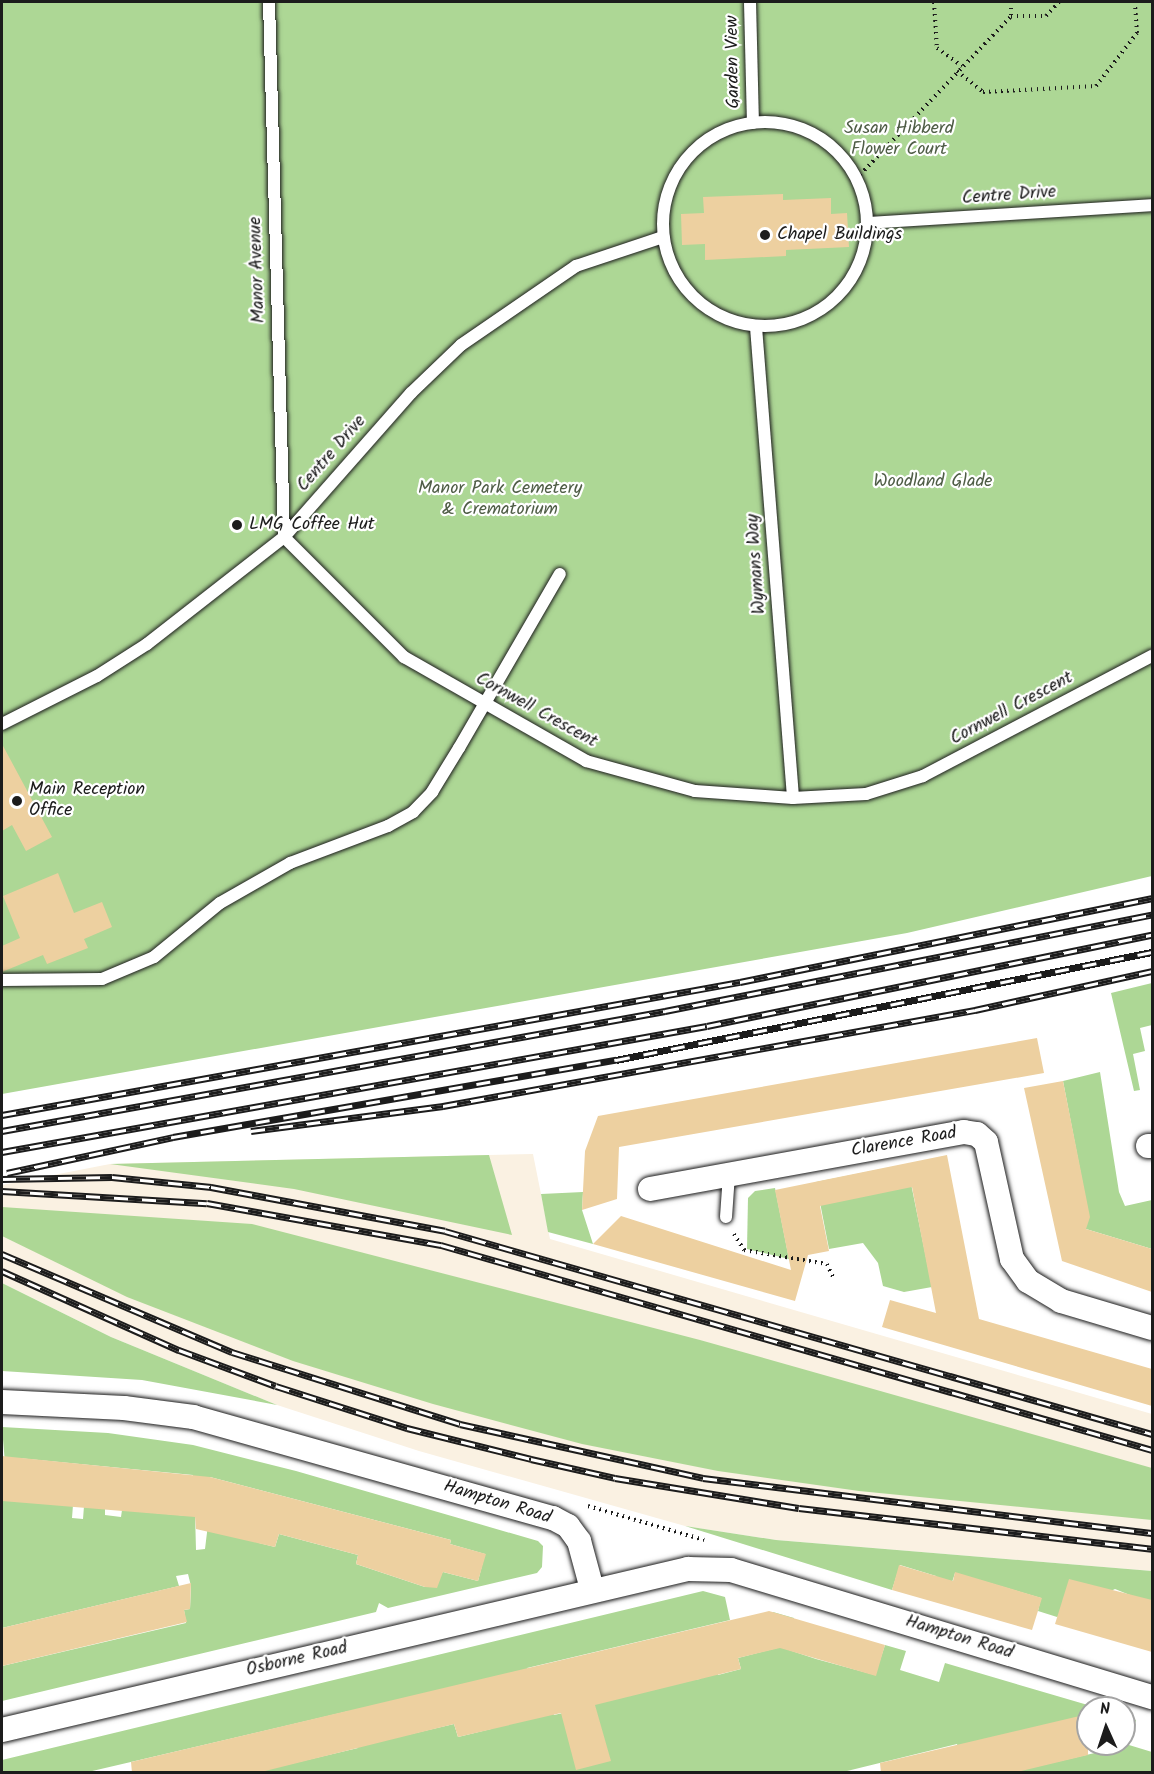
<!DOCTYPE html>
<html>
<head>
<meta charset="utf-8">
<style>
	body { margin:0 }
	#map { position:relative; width:1154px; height:1774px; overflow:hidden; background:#fff; font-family:Kalam,sans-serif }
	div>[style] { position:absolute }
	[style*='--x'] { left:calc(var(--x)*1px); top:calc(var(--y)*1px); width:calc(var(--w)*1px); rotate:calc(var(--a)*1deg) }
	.built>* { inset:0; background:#faf1e2 }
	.green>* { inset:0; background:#add795 }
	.building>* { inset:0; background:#edd0a0 }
	.path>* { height:4px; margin-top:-2px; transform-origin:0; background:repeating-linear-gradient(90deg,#1c1c1c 0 1.5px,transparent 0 6px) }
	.roads { filter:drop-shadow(0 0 2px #1c1c1c) drop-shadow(0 0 2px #1c1c1c) }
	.service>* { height:12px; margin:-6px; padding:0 6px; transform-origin:6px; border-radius:6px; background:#fff }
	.service>.ring { margin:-6px; padding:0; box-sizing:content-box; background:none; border:12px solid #fff; border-radius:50% }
	.minor>* { height:24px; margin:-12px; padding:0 12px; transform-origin:12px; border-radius:12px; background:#fff }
	.rail>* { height:7px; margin-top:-3.5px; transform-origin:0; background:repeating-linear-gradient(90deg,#fff 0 14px,#1c1c1c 0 28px); box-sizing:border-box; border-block:2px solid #1c1c1c }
	.dots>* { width:16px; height:16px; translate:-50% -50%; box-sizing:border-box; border:3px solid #fff; border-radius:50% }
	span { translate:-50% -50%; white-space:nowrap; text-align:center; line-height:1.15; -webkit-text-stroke:4.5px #fff; paint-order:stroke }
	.street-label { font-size:18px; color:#1c1c1c }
	.park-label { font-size:18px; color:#4f5d46 }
	.poi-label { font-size:18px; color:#1c1c1c }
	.left { translate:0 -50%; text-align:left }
	.frame { position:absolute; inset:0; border:3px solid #1c1c1c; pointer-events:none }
	.north { position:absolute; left:1076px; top:1696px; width:60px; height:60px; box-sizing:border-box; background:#fff; border:2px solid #a4a4a4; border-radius:50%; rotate:357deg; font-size:16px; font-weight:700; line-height:24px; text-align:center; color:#1c1c1c }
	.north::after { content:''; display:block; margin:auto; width:21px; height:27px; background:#1c1c1c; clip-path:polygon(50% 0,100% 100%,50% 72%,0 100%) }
</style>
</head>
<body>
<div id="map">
	<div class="built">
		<i style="clip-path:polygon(533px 1154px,550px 1239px,1152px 1414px,1152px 1571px,776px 1540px,685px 1526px,419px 1451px,277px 1405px,111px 1337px,2px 1283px,2px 1185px,110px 1164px)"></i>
	</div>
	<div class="green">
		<i style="clip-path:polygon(2px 2px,1152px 2px,1152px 876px,907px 933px,2px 1094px)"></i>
		<i style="clip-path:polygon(1152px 983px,1152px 1025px,1140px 1028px,1145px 1051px,1133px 1054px,1140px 1090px,1134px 1091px,1111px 993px)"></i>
		<i style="clip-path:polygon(1100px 1072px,1119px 1192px,1125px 1206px,1152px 1200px,1152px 1249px,1086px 1229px,1086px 1201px,1063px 1081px)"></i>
		<i style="clip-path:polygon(489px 1155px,512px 1235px,294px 1189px,110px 1164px)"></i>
		<i style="clip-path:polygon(907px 1164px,932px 1287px,904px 1292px,883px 1286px,878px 1263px,863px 1243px,829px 1249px,816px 1182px)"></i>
		<i style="clip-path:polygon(775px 1188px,789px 1259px,747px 1249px,748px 1198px,755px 1191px)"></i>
		<i style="clip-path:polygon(583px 1192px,582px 1210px,593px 1244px,548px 1232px,541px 1194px)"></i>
		<i style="clip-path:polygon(2px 1207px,252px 1224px,700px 1340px,1152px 1468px,1152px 1520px,859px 1491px,718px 1471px,582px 1444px,433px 1404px,293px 1361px,127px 1297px,2px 1236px)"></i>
		<i style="clip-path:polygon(2px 1283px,111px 1337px,277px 1405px,142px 1380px,2px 1371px)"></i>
		<i style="clip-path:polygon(evenodd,2px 1427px,108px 1433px,193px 1445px,296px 1471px,538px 1541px,543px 1546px,542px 1567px,537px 1573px,388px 1608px,379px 1603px,376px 1612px,2px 1701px,2px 1666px,186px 1623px,184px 1610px,190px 1609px,191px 1586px,188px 1574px,176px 1576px,179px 1586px,2px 1628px,2px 1501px,8px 1500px,2px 1427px,18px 1458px,193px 1475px,189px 1516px,122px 1510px,121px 1517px,105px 1515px,105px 1508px,84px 1506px,83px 1519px,72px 1518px,73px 1505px,18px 1458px,2px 1427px,210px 1477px,451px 1540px,450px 1544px,485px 1554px,478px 1581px,443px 1572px,425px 1587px,356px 1564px,358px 1555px,279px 1534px,275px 1547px,259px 1543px,209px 1516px,205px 1549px,196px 1550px,195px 1512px,210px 1477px)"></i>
		<i style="clip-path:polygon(685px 1526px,776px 1540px,1152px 1571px,1152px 1604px,1115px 1589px,1057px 1617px,1038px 1611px,1041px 1598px,955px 1573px,945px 1604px,936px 1576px,900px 1565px,892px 1590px)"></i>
		<i style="clip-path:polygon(evenodd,703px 1591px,725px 1597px,730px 1620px,527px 1668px,554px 1715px,581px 1709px,578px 1695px,700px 1679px,715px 1663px,718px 1675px,741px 1669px,738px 1658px,781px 1647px,773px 1612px,794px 1618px,789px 1650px,816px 1659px,875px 1675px,885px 1645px,906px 1651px,900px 1670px,939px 1682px,945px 1663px,1098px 1708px,1088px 1708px,1088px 1714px,964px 1772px,957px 1744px,843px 1772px,256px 1772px,358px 1748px,349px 1711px,88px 1772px,2px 1772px,2px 1760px,703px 1591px,520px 1671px,491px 1729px,458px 1737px,454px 1724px,407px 1735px,520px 1671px)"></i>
		<i style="clip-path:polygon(1124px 1716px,1136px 1720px,1129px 1745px,1152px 1752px,1152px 1772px,1013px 1772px,1099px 1752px,1097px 1744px,1124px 1744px)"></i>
	</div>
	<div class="building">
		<i style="clip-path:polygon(783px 194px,783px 200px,831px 198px,831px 214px,847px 213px,849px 247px,786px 250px,786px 256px,705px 260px,705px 244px,682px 245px,681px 214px,704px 213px,703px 197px)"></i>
		<i style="clip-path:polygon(2px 744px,52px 837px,26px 851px,12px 825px,2px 831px)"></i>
		<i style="clip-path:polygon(58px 873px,74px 913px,102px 902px,112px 927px,84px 939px,88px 948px,47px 964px,43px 955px,2px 972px,2px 946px,20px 938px,3px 896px)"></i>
		<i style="clip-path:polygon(1037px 1038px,1044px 1073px,619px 1147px,617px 1199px,582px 1210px,585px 1151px,598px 1116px)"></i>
		<i style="clip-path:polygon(1063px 1081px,1090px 1217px,1086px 1229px,1152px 1249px,1152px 1292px,1062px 1261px,1024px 1088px)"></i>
		<i style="clip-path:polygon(947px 1155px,979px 1319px,1152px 1369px,1152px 1406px,882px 1327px,890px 1300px,936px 1313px,912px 1187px,820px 1206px,829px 1251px,808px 1255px,795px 1301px,593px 1244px,621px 1216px,791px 1270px,775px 1190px)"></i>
		<i style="clip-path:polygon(2px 1456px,210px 1477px,451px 1540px,450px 1544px,486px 1554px,478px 1581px,443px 1572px,437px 1588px,425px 1587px,356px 1564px,358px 1555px,279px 1534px,275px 1547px,196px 1529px,195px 1517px,2px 1501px)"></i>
		<i style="clip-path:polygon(899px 1565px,953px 1581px,955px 1572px,1042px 1598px,1032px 1630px,892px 1590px)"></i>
		<i style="clip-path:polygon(1069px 1579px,1152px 1600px,1152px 1652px,1055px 1624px)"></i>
		<i style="clip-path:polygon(191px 1583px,190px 1609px,184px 1610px,187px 1622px,2px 1666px,2px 1628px)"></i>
		<i style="clip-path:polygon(769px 1611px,885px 1645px,876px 1676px,780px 1648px,738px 1658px,741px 1669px,595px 1705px,611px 1761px,576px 1770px,561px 1713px,458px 1737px,454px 1724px,257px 1773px,132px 1773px,131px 1762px)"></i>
		<i style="clip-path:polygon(1088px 1714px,1088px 1755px,1013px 1773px,881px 1773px,880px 1763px)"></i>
	</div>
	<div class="path">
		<i style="--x:934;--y:2;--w:46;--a:86.3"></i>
		<i style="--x:937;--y:48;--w:31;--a:36"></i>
		<i style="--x:1011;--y:2;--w:14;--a:90"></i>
		<i style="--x:957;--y:71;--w:33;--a:39"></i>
		<i style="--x:983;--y:92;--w:113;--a:-3"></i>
		<i style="--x:1096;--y:86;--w:67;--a:-52.3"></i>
		<i style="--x:1137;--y:33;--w:31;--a:-94"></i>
		<i style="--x:856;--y:179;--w:225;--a:-46.4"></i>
		<i style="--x:1011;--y:16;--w:35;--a:0"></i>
		<i style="--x:1046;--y:16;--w:19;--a:-47"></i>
		<i style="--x:734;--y:1234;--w:19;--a:58"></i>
		<i style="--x:744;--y:1250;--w:84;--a:9.6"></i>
		<i style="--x:827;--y:1264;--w:14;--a:65"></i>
		<i style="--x:588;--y:1506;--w:121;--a:16.3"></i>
	</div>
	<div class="roads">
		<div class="service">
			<i style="--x:269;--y:2;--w:535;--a:88.39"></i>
			<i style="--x:284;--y:537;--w:170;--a:45"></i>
			<i style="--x:404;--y:657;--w:210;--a:29.7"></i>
			<i style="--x:586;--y:761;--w:113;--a:15.4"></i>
			<i style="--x:695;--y:791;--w:98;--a:4.1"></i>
			<i style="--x:793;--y:798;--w:73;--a:-3.1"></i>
			<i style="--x:866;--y:794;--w:60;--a:-17.5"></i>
			<i style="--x:923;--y:776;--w:259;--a:-27.7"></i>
			<i style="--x:750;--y:2;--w:121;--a:88.6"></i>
			<i class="ring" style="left:663px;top:122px;width:192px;height:192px"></i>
			<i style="--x:867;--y:223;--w:286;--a:-3.6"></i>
			<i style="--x:756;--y:327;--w:472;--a:85.5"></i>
			<i style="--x:2;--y:724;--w:106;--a:-26.8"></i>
			<i style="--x:97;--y:676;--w:59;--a:-32.6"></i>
			<i style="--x:147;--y:644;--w:174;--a:-38"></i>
			<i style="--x:284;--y:537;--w:192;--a:-48.6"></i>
			<i style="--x:411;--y:393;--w:69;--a:-43.8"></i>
			<i style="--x:461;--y:345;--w:140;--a:-34.5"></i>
			<i style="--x:576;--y:266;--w:92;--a:-18.4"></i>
			<i style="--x:2;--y:980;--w:100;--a:-0.6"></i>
			<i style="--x:102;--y:979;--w:56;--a:-22.9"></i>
			<i style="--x:154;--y:957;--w:85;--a:-39.3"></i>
			<i style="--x:220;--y:903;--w:81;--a:-29.7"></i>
			<i style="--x:290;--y:863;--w:105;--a:-20.7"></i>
			<i style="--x:388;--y:826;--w:29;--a:-29"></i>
			<i style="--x:413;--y:812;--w:28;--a:-46"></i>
			<i style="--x:432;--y:792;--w:52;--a:-58.5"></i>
			<i style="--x:459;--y:748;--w:201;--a:-59.9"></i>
			<i style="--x:726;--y:1217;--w:43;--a:-86"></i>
		</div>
		<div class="minor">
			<i style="--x:1148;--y:1146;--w:4;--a:0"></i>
			<i style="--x:650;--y:1189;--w:319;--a:-10.3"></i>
			<i style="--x:964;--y:1132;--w:13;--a:9"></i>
			<i style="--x:977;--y:1134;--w:12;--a:42"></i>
			<i style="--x:986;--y:1142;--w:120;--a:77.5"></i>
			<i style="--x:1012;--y:1259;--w:27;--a:54"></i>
			<i style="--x:1028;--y:1281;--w:39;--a:31"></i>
			<i style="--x:1061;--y:1301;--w:95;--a:16.5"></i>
			<i style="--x:2;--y:1402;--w:122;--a:2.8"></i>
			<i style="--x:124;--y:1408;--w:70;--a:7.4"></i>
			<i style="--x:193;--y:1417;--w:374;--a:15.7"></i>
			<i style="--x:553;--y:1518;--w:17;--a:28"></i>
			<i style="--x:568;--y:1526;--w:19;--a:54"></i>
			<i style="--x:579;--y:1541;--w:50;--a:74.8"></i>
			<i style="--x:2;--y:1730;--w:705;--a:-13.21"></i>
			<i style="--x:688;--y:1569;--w:43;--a:1.3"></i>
			<i style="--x:731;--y:1570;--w:440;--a:16.8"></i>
		</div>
	</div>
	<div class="rail">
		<i style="--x:2;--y:1115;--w:750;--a:-10.22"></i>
		<i style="--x:740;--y:982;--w:420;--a:-11.5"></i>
		<i style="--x:2;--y:1131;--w:674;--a:-10.26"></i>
		<i style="--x:665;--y:1011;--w:496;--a:-11.2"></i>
		<i style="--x:251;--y:1131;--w:194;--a:-7.4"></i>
		<i style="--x:443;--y:1106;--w:541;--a:-10.23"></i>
		<i style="--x:975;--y:1010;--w:181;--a:-12.4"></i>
		<i style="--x:2;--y:1152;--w:716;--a:-10.13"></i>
		<i style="--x:707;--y:1026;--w:454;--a:-11.6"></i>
		<i style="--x:7;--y:1173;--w:170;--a:-12.2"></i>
		<i style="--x:173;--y:1137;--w:450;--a:-9.9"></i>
		<i style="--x:616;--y:1060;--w:547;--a:-11.39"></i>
		<i style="--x:2;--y:1179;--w:110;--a:-1"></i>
		<i style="--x:112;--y:1177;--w:100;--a:5.8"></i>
		<i style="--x:211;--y:1187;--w:238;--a:10.6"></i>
		<i style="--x:445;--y:1231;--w:736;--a:16.02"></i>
		<i style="--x:2;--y:1191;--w:205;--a:3.4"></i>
		<i style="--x:207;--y:1203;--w:238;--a:10.2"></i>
		<i style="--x:441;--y:1245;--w:740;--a:16.08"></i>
		<i style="--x:2;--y:1254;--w:250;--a:23.1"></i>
		<i style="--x:232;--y:1352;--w:239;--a:17.5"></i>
		<i style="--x:460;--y:1424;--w:249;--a:12.5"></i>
		<i style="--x:703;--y:1478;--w:452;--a:7"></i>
		<i style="--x:2;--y:1271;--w:194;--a:24.1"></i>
		<i style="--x:179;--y:1350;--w:103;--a:20.4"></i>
		<i style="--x:276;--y:1386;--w:138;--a:17.8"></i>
		<i style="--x:407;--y:1428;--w:128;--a:14"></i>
		<i style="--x:531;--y:1459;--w:86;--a:12.7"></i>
		<i style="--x:615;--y:1478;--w:186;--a:9.3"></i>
		<i style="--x:799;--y:1508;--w:355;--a:6.6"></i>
	</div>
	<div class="dots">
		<i style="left:765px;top:235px;background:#1c1c1c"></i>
		<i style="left:237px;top:525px;background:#1c1c1c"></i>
		<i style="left:17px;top:801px;background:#1c1c1c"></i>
	</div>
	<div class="street-label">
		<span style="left:734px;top:62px;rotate:-91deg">Garden View</span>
		<span style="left:1009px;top:196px;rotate:-4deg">Centre Drive</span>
		<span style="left:258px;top:270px;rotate:-92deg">Manor Avenue</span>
		<span style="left:332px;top:454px;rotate:-49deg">Centre Drive</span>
		<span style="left:757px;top:564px;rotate:-94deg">Wymans Way</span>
		<span style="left:1012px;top:709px;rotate:-28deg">Cornwell Crescent</span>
		<span style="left:536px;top:711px;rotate:29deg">Cornwell Crescent</span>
		<span style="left:904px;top:1143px;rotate:-10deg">Clarence Road</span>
		<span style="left:497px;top:1503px;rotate:17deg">Hampton Road</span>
		<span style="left:959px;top:1638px;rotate:17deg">Hampton Road</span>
		<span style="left:297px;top:1660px;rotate:-13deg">Osborne Road</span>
	</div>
	<div class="park-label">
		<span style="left:899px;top:140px">Susan Hibberd<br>Flower Court</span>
		<span style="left:933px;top:482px">Woodland Glade</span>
		<span style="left:500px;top:500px">Manor Park Cemetery<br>&amp; Crematorium</span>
	</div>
	<div class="poi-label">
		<span class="left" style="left:777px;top:235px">Chapel Buildings</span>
		<span class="left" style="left:249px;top:525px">LMG Coffee Hut</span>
		<span class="left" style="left:29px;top:801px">Main Reception<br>Office</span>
	</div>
	<div class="frame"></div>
	<div class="north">N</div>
</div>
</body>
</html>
